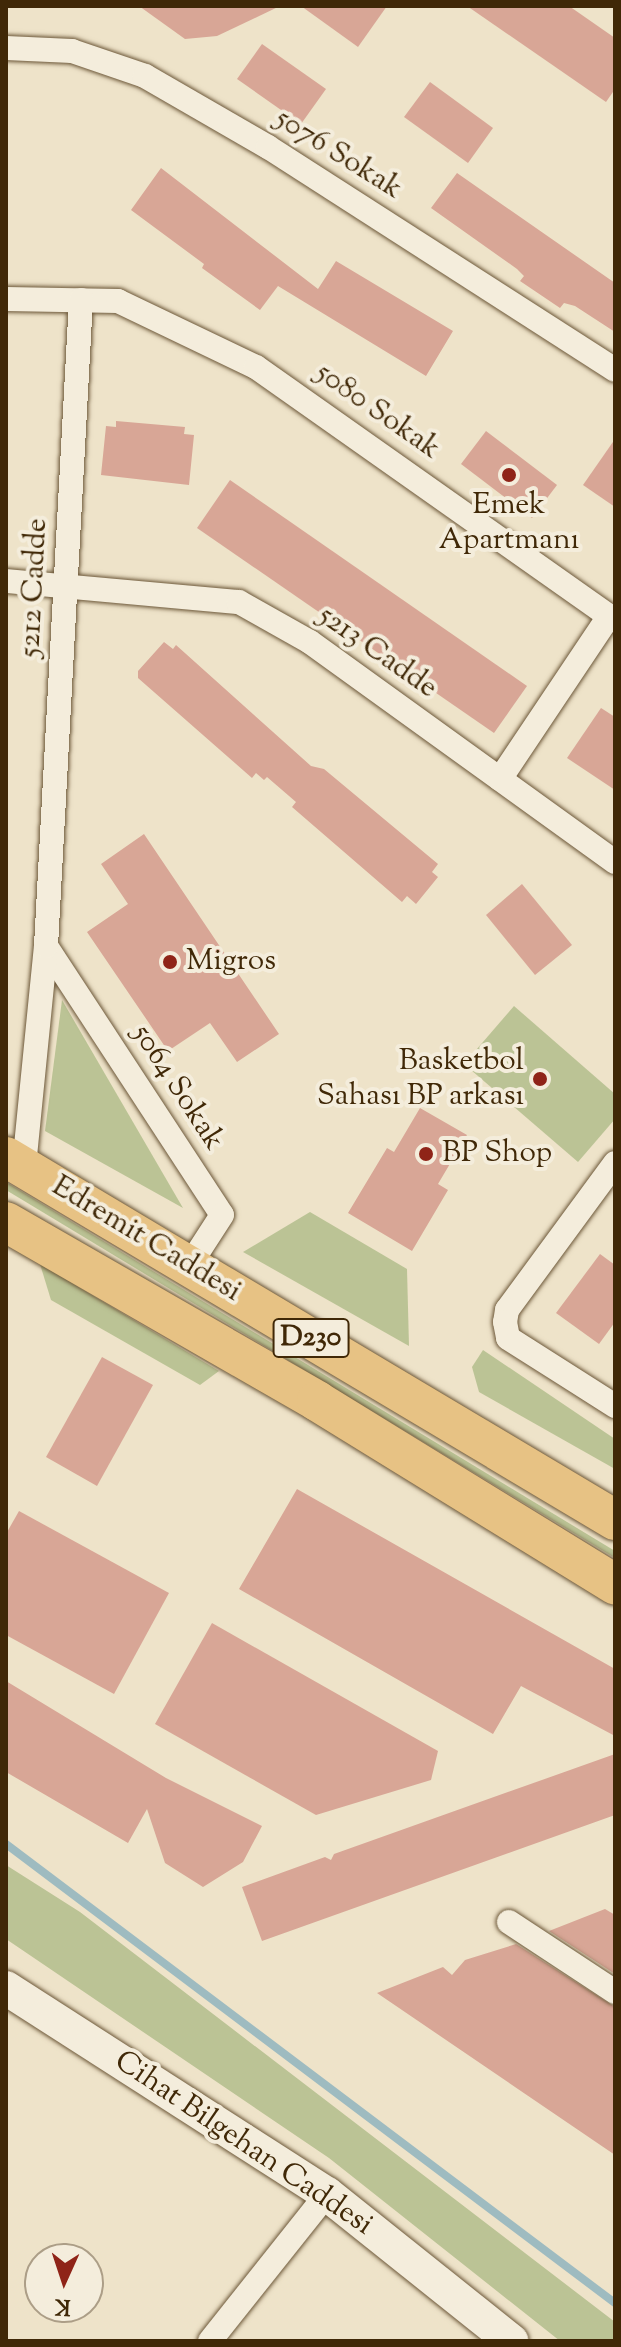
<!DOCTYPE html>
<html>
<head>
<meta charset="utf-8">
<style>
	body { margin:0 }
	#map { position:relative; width:621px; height:2347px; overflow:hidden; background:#eee3c9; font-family:"Sorts Mill Goudy",serif }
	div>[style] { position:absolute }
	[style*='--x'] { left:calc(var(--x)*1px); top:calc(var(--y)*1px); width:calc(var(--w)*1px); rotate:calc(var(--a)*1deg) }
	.green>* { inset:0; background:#bbc395 }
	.stream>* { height:8px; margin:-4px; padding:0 4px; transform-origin:4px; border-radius:4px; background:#9ebbc0 }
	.building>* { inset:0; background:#d8a696 }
	.roads { filter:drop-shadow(0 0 2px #6c5738) drop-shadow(0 0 2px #6c5738) }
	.minor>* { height:24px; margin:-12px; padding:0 12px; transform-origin:12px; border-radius:12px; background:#f4eddc }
	.secondary>* { height:34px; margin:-17px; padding:0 17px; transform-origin:17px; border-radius:17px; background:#f4eddc }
	.trunk>* { height:40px; margin:-20px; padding:0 20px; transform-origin:20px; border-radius:20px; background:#e7c284 }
	.dots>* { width:22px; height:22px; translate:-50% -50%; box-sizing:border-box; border:4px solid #f4eddc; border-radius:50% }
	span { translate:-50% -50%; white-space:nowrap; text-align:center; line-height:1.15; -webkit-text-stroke:8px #f4eddc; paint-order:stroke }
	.shield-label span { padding:2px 6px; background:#f4eddc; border:2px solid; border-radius:6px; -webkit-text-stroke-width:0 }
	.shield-label { font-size:28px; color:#402807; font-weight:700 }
	.street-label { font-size:30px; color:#402807 }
	.poi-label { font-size:30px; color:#402807 }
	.left { translate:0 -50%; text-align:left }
	.right { translate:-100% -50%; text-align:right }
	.frame { position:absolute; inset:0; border:8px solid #402807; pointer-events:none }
	.north { position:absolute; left:24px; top:2243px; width:80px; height:80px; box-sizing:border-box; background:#f4eddc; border:2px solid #ac9e87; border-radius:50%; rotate:183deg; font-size:22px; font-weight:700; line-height:32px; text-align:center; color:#402807 }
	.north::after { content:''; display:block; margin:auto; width:28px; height:36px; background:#8f2418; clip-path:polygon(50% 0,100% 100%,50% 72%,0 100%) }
</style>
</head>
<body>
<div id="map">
	<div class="green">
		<i style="clip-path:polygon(62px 1000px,183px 1208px,45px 1131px)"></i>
		<i style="clip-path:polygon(514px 1006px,615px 1094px,615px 1119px,578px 1162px,464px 1064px)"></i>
		<i style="clip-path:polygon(6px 1182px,615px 1551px,615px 1558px,6px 1190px)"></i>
		<i style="clip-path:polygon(310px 1212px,407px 1269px,409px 1346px,243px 1252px)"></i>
		<i style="clip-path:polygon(40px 1264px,219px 1371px,200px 1385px,51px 1300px)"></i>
		<i style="clip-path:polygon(483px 1350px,615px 1439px,615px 1469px,479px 1392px,472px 1367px)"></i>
		<i style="clip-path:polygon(6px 1865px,80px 1912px,615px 2322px,615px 2341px,560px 2341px,329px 2158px,6px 1939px)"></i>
	</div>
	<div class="stream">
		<i style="--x:6;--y:1844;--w:763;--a:37.01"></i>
	</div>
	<div class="building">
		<i style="clip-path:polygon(139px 6px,280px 6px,217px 36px,185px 39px)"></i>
		<i style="clip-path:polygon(301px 6px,387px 6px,358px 47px)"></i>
		<i style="clip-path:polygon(467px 6px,569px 6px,615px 38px,615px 89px,606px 102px)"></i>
		<i style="clip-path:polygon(262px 44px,326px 89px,301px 124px,237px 79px)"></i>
		<i style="clip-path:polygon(430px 82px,493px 128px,468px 163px,404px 117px)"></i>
		<i style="clip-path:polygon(161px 168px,318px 289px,336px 261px,453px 331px,426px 376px,278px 286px,260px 310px,202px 268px,204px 264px,131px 210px)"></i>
		<i style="clip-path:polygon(457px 173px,615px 283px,615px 332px,575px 306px,564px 303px,560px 308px,520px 281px,524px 276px,517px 269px,431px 208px)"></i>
		<i style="clip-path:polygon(116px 421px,185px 427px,184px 434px,194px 435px,189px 485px,101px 475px,106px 426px,116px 427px)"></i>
		<i style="clip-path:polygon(486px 431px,557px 485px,532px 518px,461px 464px)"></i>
		<i style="clip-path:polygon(615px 439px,615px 507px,583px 485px)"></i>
		<i style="clip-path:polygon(230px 480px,527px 686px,494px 733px,197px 528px)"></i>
		<i style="clip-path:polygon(164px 642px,173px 649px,176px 645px,311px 766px,324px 769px,438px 864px,432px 872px,438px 877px,416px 904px,407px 896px,402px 902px,292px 807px,296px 802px,267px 777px,264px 780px,256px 773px,252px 778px,138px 678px,138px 671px)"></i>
		<i style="clip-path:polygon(601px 708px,615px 717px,615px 790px,567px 758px)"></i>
		<i style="clip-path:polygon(144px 834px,279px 1034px,237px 1062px,210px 1023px,168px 1051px,87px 932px,128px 904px,101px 864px)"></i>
		<i style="clip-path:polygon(522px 884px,572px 945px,535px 975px,486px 915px)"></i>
		<i style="clip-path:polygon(420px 1108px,467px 1135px,438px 1184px,448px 1190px,412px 1251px,348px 1213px,387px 1148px,394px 1152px)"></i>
		<i style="clip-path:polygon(600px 1254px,615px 1265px,615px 1322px,599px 1344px,556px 1313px)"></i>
		<i style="clip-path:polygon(102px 1357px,153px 1385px,97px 1486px,46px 1457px)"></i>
		<i style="clip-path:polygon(297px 1489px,615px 1669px,615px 1736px,521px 1686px,493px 1734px,239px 1589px)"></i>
		<i style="clip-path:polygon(19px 1511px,169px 1593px,114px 1694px,6px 1635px,6px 1534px)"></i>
		<i style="clip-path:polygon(212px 1623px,438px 1751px,431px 1780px,316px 1815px,155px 1724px)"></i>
		<i style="clip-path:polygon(6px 1681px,166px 1778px,262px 1826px,243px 1862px,203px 1887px,165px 1863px,147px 1809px,128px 1843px,6px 1772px)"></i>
		<i style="clip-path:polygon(615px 1754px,615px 1815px,262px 1941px,242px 1887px,325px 1857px,331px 1860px,334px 1854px)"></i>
		<i style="clip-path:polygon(605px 1909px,615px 1915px,615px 1974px,549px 1931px)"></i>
		<i style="clip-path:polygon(516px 1944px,615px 2007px,615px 2155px,377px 1993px,443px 1967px,452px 1975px,465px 1960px)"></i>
	</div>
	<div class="roads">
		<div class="minor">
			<i style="--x:6;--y:48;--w:66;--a:2.6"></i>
			<i style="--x:72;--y:51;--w:77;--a:18.9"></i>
			<i style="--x:145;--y:76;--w:142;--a:30"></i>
			<i style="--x:268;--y:147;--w:412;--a:32.7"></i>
			<i style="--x:6;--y:299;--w:112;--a:1"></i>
			<i style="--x:118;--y:301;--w:153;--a:25.6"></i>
			<i style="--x:256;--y:367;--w:439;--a:35.2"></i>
			<i style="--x:6;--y:581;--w:234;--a:5.2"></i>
			<i style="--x:239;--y:602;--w:81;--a:29.4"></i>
			<i style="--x:310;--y:642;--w:376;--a:35.8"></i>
			<i style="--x:500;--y:779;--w:196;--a:-56.2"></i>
			<i style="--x:46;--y:946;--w:321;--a:56.8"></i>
			<i style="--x:222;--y:1215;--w:61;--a:122.9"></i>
			<i style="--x:615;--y:1163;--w:182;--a:126.3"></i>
			<i style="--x:507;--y:1310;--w:12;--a:99"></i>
			<i style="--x:505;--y:1322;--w:16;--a:79"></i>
			<i style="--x:508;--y:1338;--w:127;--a:32.4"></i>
			<i style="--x:24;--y:1166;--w:221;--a:-84.3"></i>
			<i style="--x:46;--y:946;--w:647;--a:-86.9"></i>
			<i style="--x:509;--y:1922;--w:127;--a:33.4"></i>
			<i style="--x:210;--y:2341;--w:188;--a:-51.5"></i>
		</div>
		<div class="secondary">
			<i style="--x:6;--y:1988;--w:381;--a:32.7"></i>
			<i style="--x:327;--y:2194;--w:236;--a:38.6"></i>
		</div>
		<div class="trunk">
			<i style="--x:6;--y:1157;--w:709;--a:30.8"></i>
			<i style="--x:6;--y:1222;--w:359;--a:29.9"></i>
			<i style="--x:317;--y:1401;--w:350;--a:31.6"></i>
		</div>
	</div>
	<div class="dots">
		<i style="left:509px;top:475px;background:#8f2418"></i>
		<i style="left:170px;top:962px;background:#8f2418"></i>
		<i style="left:540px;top:1079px;background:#8f2418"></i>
		<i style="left:426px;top:1154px;background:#8f2418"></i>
	</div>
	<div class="shield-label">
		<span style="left:311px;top:1338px">D230</span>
	</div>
	<div class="street-label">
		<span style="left:338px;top:155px;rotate:32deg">5076 Sokak</span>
		<span style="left:377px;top:412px;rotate:35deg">5080 Sokak</span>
		<span style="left:35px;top:588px;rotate:-87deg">5212 Cadde</span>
		<span style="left:377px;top:653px;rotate:35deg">5213 Cadde</span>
		<span style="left:177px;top:1088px;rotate:57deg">5064 Sokak</span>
		<span style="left:146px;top:1240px;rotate:31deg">Edremit Caddesi</span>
		<span style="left:243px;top:2144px;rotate:34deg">Cihat Bilgehan Caddesi</span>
	</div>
	<div class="poi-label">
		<span style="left:509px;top:523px">Emek<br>Apartmanı</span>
		<span class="left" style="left:186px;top:962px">Migros</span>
		<span class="right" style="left:524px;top:1079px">Basketbol<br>Sahası BP arkası</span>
		<span class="left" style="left:442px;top:1154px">BP Shop</span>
	</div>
	<div class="frame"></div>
	<div class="north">K</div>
</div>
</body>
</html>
